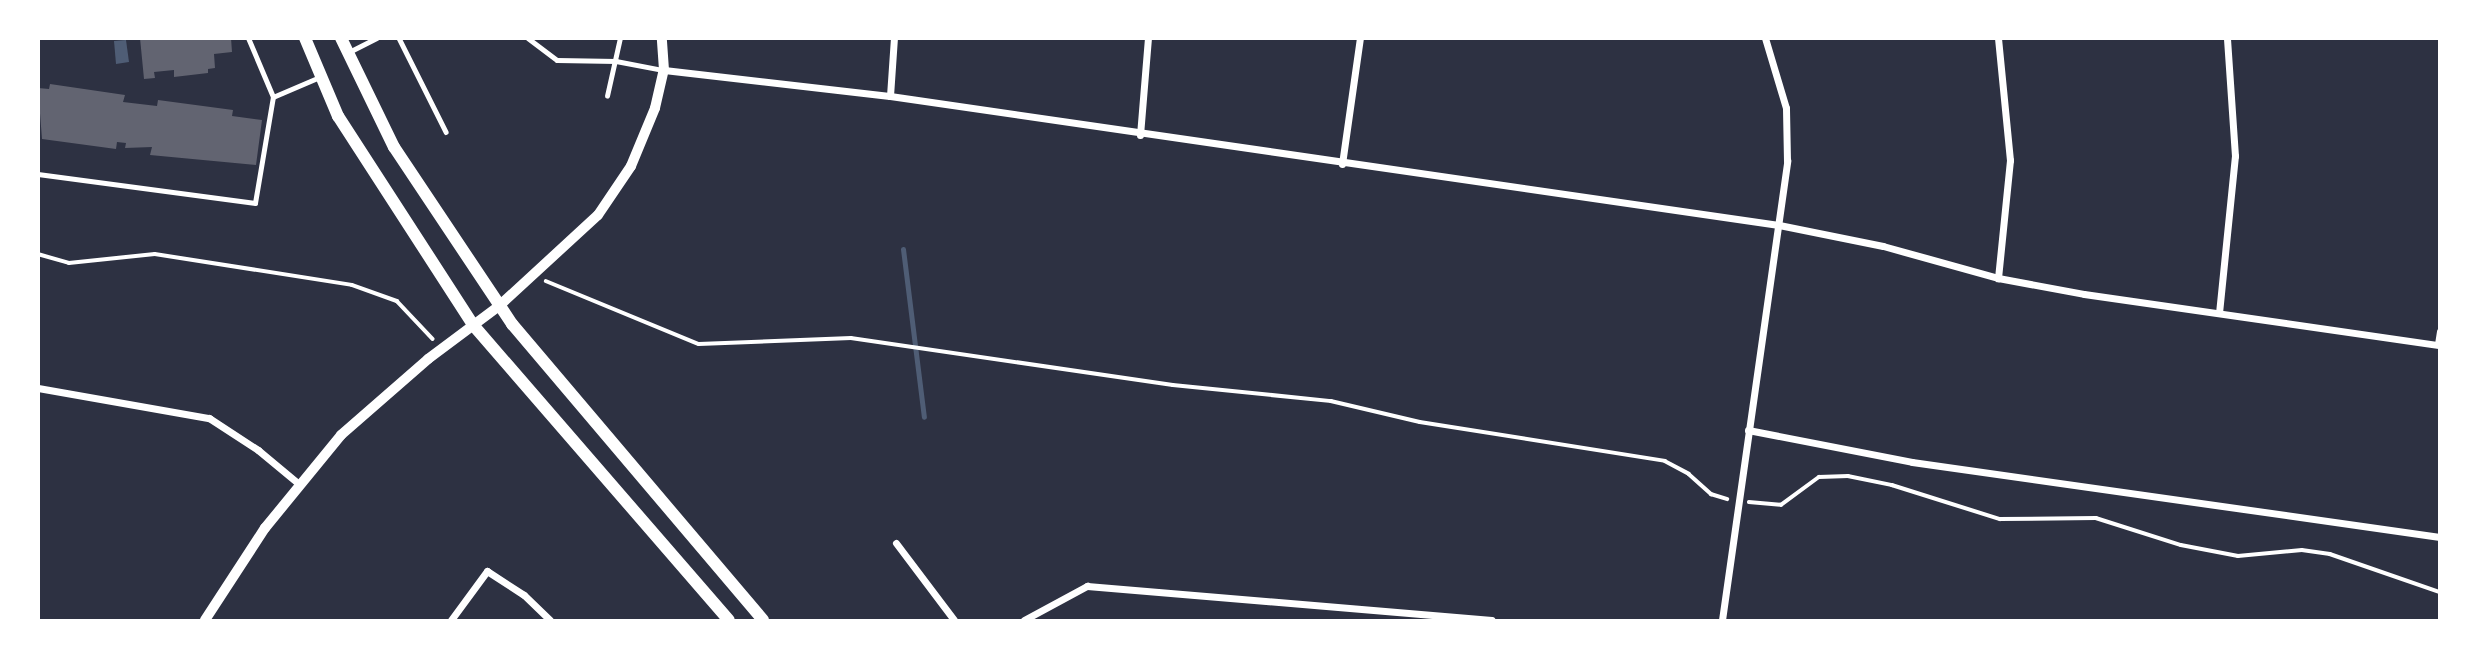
<!DOCTYPE html>
<html>
<head>
<meta charset="utf-8">
<style>
	body { margin:0 }
	#map { position:relative; width:2478px; height:659px; overflow:hidden; background:#2d3142; font-family:"Sofia Sans Condensed",sans-serif }
	div>[style] { position:absolute }
	[style*='--x'] { left:calc(var(--x)*1px); top:calc(var(--y)*1px); width:calc(var(--w)*1px); rotate:calc(var(--a)*1deg) }
	.water>* { inset:0; background:#4f5d75 }
	.stream>* { height:5px; margin:-2.5px; padding:0 2.5px; transform-origin:2.5px; border-radius:2.5px; background:#4f5d75 }
	.building>* { inset:0; background:#626471 }
	.path>* { height:3.5px; margin:-1.75px; padding:0 1.75px; transform-origin:1.75px; border-radius:1.75px; background:#fff }
	.service>* { height:4.5px; margin:-2.25px; padding:0 2.25px; transform-origin:2.25px; border-radius:2.25px; background:#fff }
	.minor>* { height:7px; margin:-3.5px; padding:0 3.5px; transform-origin:3.5px; border-radius:3.5px; background:#fff }
	.tertiary>* { height:10px; margin:-5px; padding:0 5px; transform-origin:5px; border-radius:5px; background:#fff }
	.secondary>* { height:12px; margin:-6px; padding:0 6px; transform-origin:6px; border-radius:6px; background:#fff }
	span { translate:-50% -50%; white-space:nowrap; text-align:center; line-height:1.15; -webkit-text-stroke:5px #fff; paint-order:stroke }
	.frame { position:absolute; inset:0; border:40px solid #fff; pointer-events:none }
</style>
</head>
<body>
<div id="map">
	<div class="water">
		<i style="clip-path:polygon(126px 40px,129px 62px,116px 64px,114px 41px)"></i>
	</div>
	<div class="stream">
		<i style="--x:903;--y:249;--w:169;--a:82.9"></i>
	</div>
	<div class="building">
		<i style="clip-path:polygon(140px 38px,231px 38px,232px 52px,214px 54px,215px 68px,208px 69px,208px 73px,174px 77px,174px 70px,154px 72px,155px 78px,144px 79px)"></i>
		<i style="clip-path:polygon(50px 84px,125px 95px,123px 102px,157px 106px,158px 100px,233px 110px,232px 116px,262px 120px,256px 165px,150px 155px,152px 147px,125px 148px,126px 143px,117px 142px,116px 149px,42px 139px,38px 88px,49px 89px)"></i>
	</div>
	<div class="path">
		<i style="--x:38;--y:254;--w:32;--a:16"></i>
		<i style="--x:69;--y:263;--w:86;--a:-6"></i>
		<i style="--x:155;--y:254;--w:199;--a:8.9"></i>
		<i style="--x:352;--y:285;--w:48;--a:19.6"></i>
		<i style="--x:397;--y:301;--w:52;--a:46.5"></i>
		<i style="--x:546;--y:281;--w:165;--a:22.4"></i>
		<i style="--x:699;--y:344;--w:152;--a:-2.3"></i>
		<i style="--x:851;--y:338;--w:325;--a:8.3"></i>
		<i style="--x:1173;--y:385;--w:159;--a:5.8"></i>
		<i style="--x:1331;--y:401;--w:91;--a:13.3"></i>
		<i style="--x:1420;--y:422;--w:248;--a:9"></i>
		<i style="--x:1665;--y:461;--w:27;--a:28"></i>
		<i style="--x:1689;--y:474;--w:30;--a:42"></i>
		<i style="--x:1711;--y:494;--w:17;--a:17"></i>
		<i style="--x:1749;--y:502;--w:32;--a:5"></i>
		<i style="--x:1781;--y:505;--w:47;--a:-36.4"></i>
		<i style="--x:1819;--y:477;--w:29;--a:-2"></i>
		<i style="--x:1848;--y:476;--w:45;--a:11.6"></i>
		<i style="--x:1892;--y:485;--w:113;--a:17.5"></i>
		<i style="--x:2000;--y:519;--w:96;--a:-0.6"></i>
		<i style="--x:2096;--y:518;--w:89;--a:17.6"></i>
		<i style="--x:2181;--y:545;--w:58;--a:10.9"></i>
		<i style="--x:2238;--y:556;--w:64;--a:-5.4"></i>
		<i style="--x:2302;--y:550;--w:28;--a:8"></i>
		<i style="--x:2330;--y:554;--w:116;--a:19.1"></i>
	</div>
	<div class="service">
		<i style="--x:399;--y:38;--w:105;--a:63.4"></i>
		<i style="--x:528;--y:38;--w:36;--a:37"></i>
		<i style="--x:557;--y:60;--w:59;--a:1"></i>
		<i style="--x:616;--y:61;--w:48;--a:10.8"></i>
		<i style="--x:349;--y:52;--w:31;--a:-27"></i>
		<i style="--x:607;--y:96;--w:59;--a:-77.4"></i>
		<i style="--x:273;--y:97;--w:51;--a:-23.1"></i>
		<i style="--x:38;--y:174;--w:219;--a:7.6"></i>
		<i style="--x:255;--y:203;--w:108;--a:-80.4"></i>
		<i style="--x:273;--y:97;--w:64;--a:-113"></i>
	</div>
	<div class="minor">
		<i style="--x:1998;--y:38;--w:123;--a:84.4"></i>
		<i style="--x:2010;--y:160;--w:119;--a:95.8"></i>
		<i style="--x:664;--y:70;--w:227;--a:6.6"></i>
		<i style="--x:890;--y:96;--w:898;--a:8.26"></i>
		<i style="--x:1779;--y:225;--w:106;--a:11.4"></i>
		<i style="--x:1883;--y:246;--w:119;--a:15.5"></i>
		<i style="--x:1998;--y:278;--w:87;--a:10.5"></i>
		<i style="--x:2084;--y:294;--w:360;--a:8.2"></i>
		<i style="--x:890;--y:96;--w:58;--a:-86.1"></i>
		<i style="--x:1140;--y:135;--w:97;--a:-85.3"></i>
		<i style="--x:1342;--y:164;--w:127;--a:-81.9"></i>
		<i style="--x:2219;--y:313;--w:158;--a:-84.2"></i>
		<i style="--x:2235;--y:156;--w:118;--a:-93.9"></i>
		<i style="--x:2438;--y:344;--w:13;--a:-81"></i>
		<i style="--x:38;--y:388;--w:174;--a:10"></i>
		<i style="--x:209;--y:418;--w:59;--a:33.1"></i>
		<i style="--x:258;--y:450;--w:53;--a:39.7"></i>
		<i style="--x:1748;--y:430;--w:167;--a:11"></i>
		<i style="--x:1912;--y:462;--w:533;--a:8.08"></i>
		<i style="--x:896;--y:543;--w:96;--a:53"></i>
		<i style="--x:451;--y:620;--w:61;--a:-53.7"></i>
		<i style="--x:487;--y:571;--w:44;--a:33"></i>
		<i style="--x:524;--y:595;--w:36;--a:44"></i>
		<i style="--x:1024;--y:620;--w:72;--a:-28.4"></i>
		<i style="--x:1087;--y:586;--w:406;--a:4.8"></i>
		<i style="--x:1722;--y:620;--w:464;--a:-81.9"></i>
		<i style="--x:1787;--y:161;--w:53;--a:-91.1"></i>
		<i style="--x:1786;--y:108;--w:73;--a:-106.7"></i>
	</div>
	<div class="tertiary">
		<i style="--x:205;--y:620;--w:110;--a:-56.9"></i>
		<i style="--x:265;--y:528;--w:120;--a:-50.7"></i>
		<i style="--x:341;--y:435;--w:116;--a:-41.1"></i>
		<i style="--x:428;--y:359;--w:89;--a:-36.7"></i>
		<i style="--x:499;--y:306;--w:134;--a:-42.6"></i>
		<i style="--x:598;--y:215;--w:59;--a:-56"></i>
		<i style="--x:631;--y:166;--w:63;--a:-67.5"></i>
		<i style="--x:655;--y:108;--w:39;--a:-77"></i>
		<i style="--x:664;--y:70;--w:32;--a:-94"></i>
	</div>
	<div class="secondary">
		<i style="--x:305;--y:38;--w:85;--a:67.1"></i>
		<i style="--x:338;--y:116;--w:250;--a:57.1"></i>
		<i style="--x:474;--y:326;--w:389;--a:49.1"></i>
		<i style="--x:341;--y:38;--w:121;--a:64.1"></i>
		<i style="--x:394;--y:147;--w:213;--a:56.3"></i>
		<i style="--x:512;--y:324;--w:388;--a:49.7"></i>
	</div>
	<div class="frame"></div>
</div>
</body>
</html>
